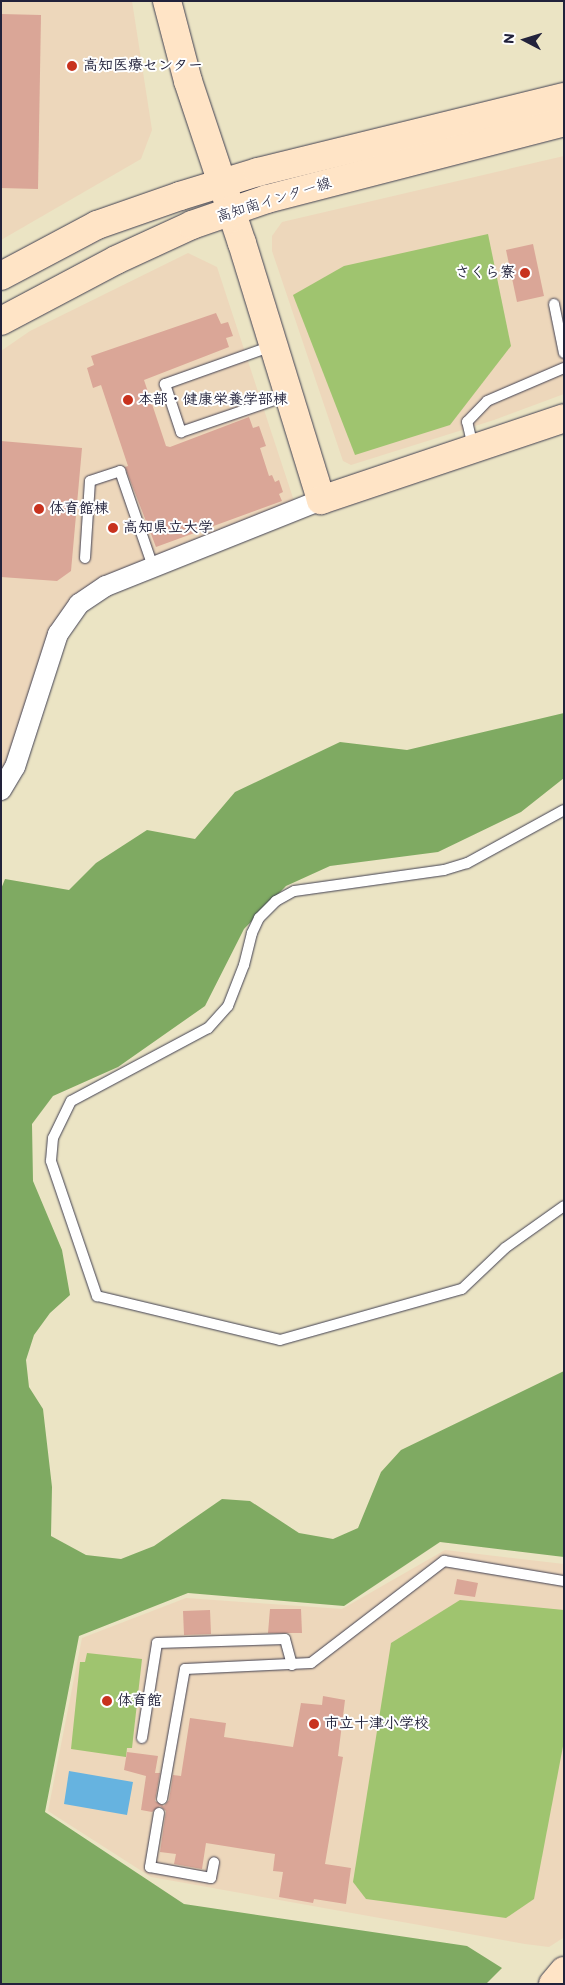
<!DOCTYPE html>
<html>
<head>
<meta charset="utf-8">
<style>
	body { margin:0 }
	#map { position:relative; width:565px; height:1985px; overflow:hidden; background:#ebe4c4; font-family:"Balsamiq Sans","Klee One",sans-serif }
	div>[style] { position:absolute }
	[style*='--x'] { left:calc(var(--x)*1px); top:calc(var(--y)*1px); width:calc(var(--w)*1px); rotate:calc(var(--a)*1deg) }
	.built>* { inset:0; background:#edd7bb }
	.green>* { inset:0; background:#9fc46f }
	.forest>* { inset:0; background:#7faa62 }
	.water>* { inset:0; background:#66b3e0 }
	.building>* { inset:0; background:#daa697 }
	.roads { filter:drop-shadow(0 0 1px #403f50) drop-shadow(0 0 1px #403f50) }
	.lane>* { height:10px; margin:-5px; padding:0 5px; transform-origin:5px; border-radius:5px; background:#fff }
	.street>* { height:20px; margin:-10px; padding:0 10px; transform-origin:10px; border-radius:10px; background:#fff }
	.secondary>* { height:28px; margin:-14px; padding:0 14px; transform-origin:14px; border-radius:14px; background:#ffe4c6 }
	.dots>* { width:14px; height:14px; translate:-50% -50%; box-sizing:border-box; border:2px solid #fff; border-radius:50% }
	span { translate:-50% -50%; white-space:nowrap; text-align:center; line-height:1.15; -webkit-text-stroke:4px #fff; paint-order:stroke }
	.poi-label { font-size:15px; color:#22223b; font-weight:700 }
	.left { translate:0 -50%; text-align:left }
	.right { translate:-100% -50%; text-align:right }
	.street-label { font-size:15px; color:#22223b }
	.frame { position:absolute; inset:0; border:2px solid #22223b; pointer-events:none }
	.north { position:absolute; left:500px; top:15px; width:50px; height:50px; -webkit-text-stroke:4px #fff; paint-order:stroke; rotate:275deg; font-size:14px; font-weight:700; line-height:20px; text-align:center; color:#22223b }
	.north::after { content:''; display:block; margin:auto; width:18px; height:22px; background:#22223b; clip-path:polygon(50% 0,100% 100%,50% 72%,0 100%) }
</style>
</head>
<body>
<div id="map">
	<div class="built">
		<i style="clip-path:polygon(1px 1px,132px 1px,152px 130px,141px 159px,1px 240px)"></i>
		<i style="clip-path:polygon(564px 156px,564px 394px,494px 420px,351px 465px,343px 461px,272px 251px,272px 236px,282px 222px)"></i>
		<i style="clip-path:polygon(188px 253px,217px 267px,294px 501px,97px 580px,33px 689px,1px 776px,1px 351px,30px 331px)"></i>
		<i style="clip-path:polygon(445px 1550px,564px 1564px,563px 1938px,549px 1947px,525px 1944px,151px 1877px,48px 1811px,82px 1638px,186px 1598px,342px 1609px)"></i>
	</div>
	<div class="green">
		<i style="clip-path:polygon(488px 234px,511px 346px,450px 425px,355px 455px,293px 295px,344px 266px)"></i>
		<i style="clip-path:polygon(460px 1600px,564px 1610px,564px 1741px,534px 1899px,506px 1918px,366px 1899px,353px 1882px,391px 1643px)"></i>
		<i style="clip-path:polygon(87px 1653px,142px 1659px,132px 1748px,127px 1748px,126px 1757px,71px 1749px,80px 1662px,85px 1662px)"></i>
	</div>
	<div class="forest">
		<i style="clip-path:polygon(564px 713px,564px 778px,521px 812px,438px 852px,330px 866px,286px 886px,244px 929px,205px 1006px,118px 1067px,53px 1096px,32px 1124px,33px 1181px,62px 1250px,70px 1295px,50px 1313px,34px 1335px,26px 1360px,29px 1387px,43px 1409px,52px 1487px,51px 1536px,86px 1555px,121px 1559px,154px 1546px,222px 1499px,250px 1501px,299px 1533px,333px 1539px,358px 1528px,381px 1472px,401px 1450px,564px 1371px,564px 1557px,440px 1542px,344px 1606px,188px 1593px,79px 1636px,45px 1812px,184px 1904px,467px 1946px,502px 1968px,486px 1984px,1px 1984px,1px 889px,5px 879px,69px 890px,96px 863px,147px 830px,195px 839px,235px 792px,340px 742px,407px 750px)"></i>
	</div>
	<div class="water">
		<i style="clip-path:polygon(69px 1771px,133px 1782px,127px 1815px,64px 1804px)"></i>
	</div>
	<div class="building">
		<i style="clip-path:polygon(1px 14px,41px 15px,38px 189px,1px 188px)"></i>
		<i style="clip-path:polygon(533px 244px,544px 296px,517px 302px,506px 250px)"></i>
		<i style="clip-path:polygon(216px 313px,221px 324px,228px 322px,233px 336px,226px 338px,229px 347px,144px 380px,166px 446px,170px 447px,249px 417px,253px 428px,259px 426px,266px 446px,260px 448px,269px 476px,272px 475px,275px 482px,279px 480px,283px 492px,279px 494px,282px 501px,156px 547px,125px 467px,128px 466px,101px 385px,93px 388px,87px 368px,94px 365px,91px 356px)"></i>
		<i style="clip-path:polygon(1px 441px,82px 448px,71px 571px,57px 581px,1px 577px)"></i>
		<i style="clip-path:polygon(457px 1579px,478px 1583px,475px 1597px,454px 1594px)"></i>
		<i style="clip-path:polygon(270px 1609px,301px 1609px,302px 1633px,268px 1633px)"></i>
		<i style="clip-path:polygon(210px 1610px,211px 1634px,184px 1635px,183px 1611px)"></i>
		<i style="clip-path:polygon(323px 1696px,345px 1700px,338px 1756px,343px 1757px,325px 1864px,351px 1868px,346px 1904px,314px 1899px,313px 1903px,279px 1897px,283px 1872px,273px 1871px,275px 1854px,206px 1843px,202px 1869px,174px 1864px,176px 1854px,160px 1852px,166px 1811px,160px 1806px,152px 1812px,141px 1810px,146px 1776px,124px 1770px,127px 1752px,158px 1756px,155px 1773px,160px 1773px,155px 1801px,164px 1806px,169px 1800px,173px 1775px,181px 1776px,190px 1718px,226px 1723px,224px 1737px,293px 1747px,301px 1703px,322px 1705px)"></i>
	</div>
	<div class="roads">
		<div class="lane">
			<i style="--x:554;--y:304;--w:50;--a:78.5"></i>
			<i style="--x:272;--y:346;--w:114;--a:160.4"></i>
			<i style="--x:165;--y:384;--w:51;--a:71.6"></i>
			<i style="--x:181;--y:432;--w:114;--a:-18.9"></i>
			<i style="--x:473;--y:447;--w:26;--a:-103"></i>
			<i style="--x:467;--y:422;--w:29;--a:-46"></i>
			<i style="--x:487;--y:401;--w:84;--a:-23.2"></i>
			<i style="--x:85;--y:558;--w:77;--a:-86.3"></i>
			<i style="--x:90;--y:481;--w:32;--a:-18"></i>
			<i style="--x:120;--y:471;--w:102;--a:71"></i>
			<i style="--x:564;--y:810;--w:111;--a:151.3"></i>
			<i style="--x:467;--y:863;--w:24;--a:163"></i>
			<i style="--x:444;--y:870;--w:151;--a:172"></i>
			<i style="--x:294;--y:891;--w:21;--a:151"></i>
			<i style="--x:276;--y:901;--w:24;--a:135"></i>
			<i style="--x:259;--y:918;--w:17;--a:115"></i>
			<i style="--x:252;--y:933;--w:33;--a:104"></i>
			<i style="--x:244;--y:965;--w:44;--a:111.3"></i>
			<i style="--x:228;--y:1006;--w:30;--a:132"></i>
			<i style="--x:208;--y:1028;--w:155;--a:151.9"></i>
			<i style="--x:71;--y:1101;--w:41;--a:115.9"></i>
			<i style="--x:53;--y:1138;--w:23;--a:95"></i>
			<i style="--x:51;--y:1161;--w:143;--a:71.2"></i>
			<i style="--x:97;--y:1296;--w:188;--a:13.5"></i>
			<i style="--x:280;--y:1340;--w:189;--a:-15.7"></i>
			<i style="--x:462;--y:1289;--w:59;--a:-43.6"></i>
			<i style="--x:505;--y:1248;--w:72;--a:-35.4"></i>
			<i style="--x:142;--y:1738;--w:96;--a:-81"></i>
			<i style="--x:157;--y:1643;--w:128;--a:-1.8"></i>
			<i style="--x:285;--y:1639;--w:27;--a:75"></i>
			<i style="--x:162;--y:1799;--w:132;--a:-80"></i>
			<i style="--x:185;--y:1669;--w:126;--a:-2.7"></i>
			<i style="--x:311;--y:1663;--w:168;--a:-37.5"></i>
			<i style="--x:444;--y:1561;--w:122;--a:9.5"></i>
			<i style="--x:159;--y:1813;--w:55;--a:99.5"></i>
			<i style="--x:150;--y:1867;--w:62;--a:10.2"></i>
			<i style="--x:211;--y:1878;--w:16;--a:-79"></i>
		</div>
		<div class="street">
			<i style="--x:1;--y:790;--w:27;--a:-59"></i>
			<i style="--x:15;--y:767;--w:140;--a:-72.1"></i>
			<i style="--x:58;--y:634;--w:37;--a:-55"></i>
			<i style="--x:79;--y:604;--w:32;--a:-34"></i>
			<i style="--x:106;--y:586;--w:232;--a:-21.8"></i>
		</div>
		<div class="secondary">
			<i style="--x:167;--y:1;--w:83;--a:75.3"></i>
			<i style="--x:188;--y:81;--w:171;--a:71.6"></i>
			<i style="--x:242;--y:243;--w:269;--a:72.9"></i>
			<i style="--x:321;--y:500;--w:256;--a:-18.6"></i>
			<i style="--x:1;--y:276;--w:109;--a:-28"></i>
			<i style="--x:97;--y:225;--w:88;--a:-19.3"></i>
			<i style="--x:180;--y:196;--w:82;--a:-17.1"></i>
			<i style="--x:258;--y:172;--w:315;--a:-13.8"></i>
			<i style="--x:1;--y:321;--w:130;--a:-27.9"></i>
			<i style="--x:116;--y:260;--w:84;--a:-24.7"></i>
			<i style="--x:192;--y:225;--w:79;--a:-19.1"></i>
			<i style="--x:267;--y:199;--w:307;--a:-14.5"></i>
			<i style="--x:553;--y:1984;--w:17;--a:-50"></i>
		</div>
	</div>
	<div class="dots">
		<i style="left:72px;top:66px;background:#c8321e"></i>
		<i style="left:525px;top:273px;background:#c8321e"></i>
		<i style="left:128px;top:400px;background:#c8321e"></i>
		<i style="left:39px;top:509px;background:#c8321e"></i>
		<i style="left:113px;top:528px;background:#c8321e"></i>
		<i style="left:107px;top:1701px;background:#c8321e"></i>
		<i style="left:314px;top:1724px;background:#c8321e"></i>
	</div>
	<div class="poi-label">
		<span class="left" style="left:83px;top:66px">高知医療センター</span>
		<span class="right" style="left:515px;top:273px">さくら寮</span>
		<span class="left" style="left:138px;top:400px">本部・健康栄養学部棟</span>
		<span class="left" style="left:49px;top:509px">体育館棟</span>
		<span class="left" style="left:123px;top:528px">高知県立大学</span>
		<span class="left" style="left:117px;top:1701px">体育館</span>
		<span class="left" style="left:324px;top:1724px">市立十津小学校</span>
	</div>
	<div class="street-label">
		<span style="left:274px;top:200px;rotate:-17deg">高知南インター線</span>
	</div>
	<div class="frame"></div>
	<div class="north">N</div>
</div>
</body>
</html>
